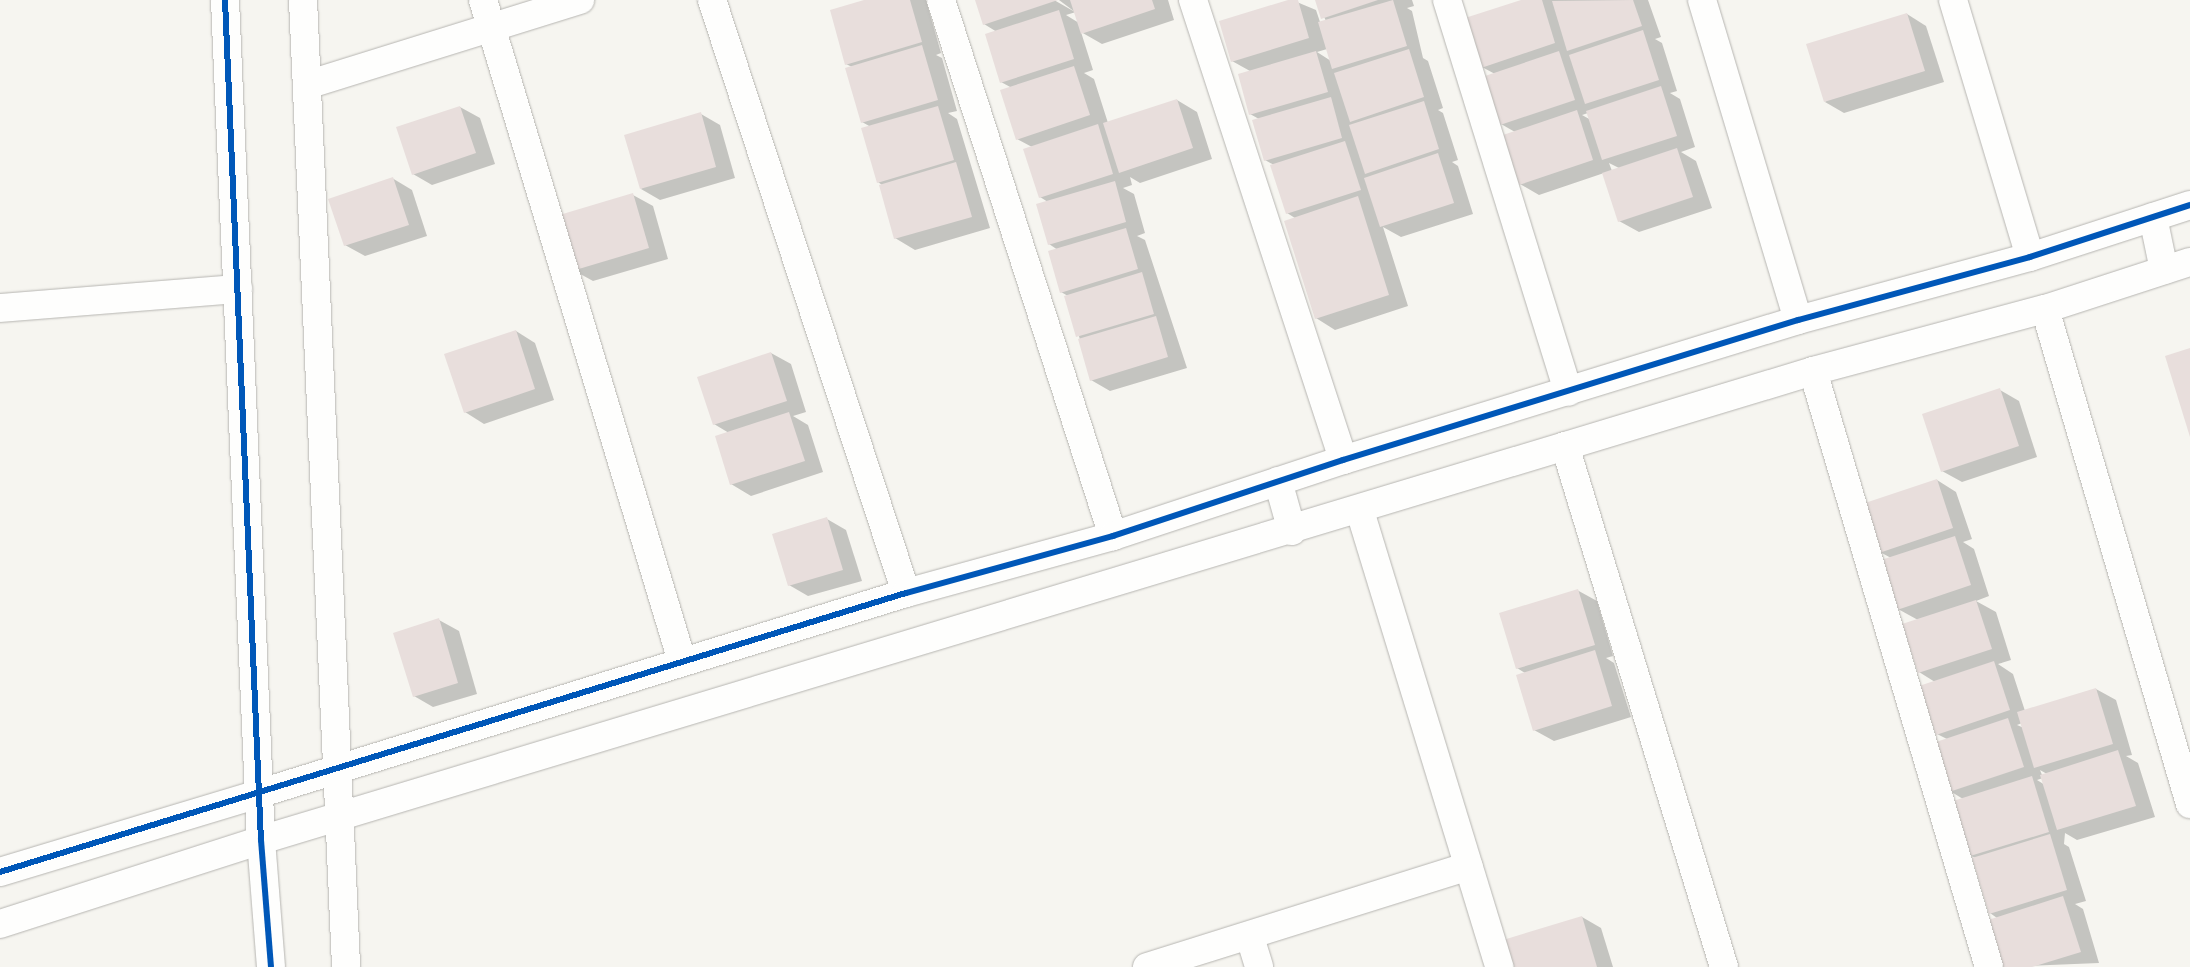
<!DOCTYPE html>
<html>
<head>
<meta charset="utf-8">
<style>
	body { margin:0 }
	#map { position:relative; width:2190px; height:967px; overflow:hidden; background:#f6f5f0; font-family:"Varela Round",sans-serif }
	div>[style] { position:absolute }
	[style*='--x'] { left:calc(var(--x)*1px); top:calc(var(--y)*1px); width:calc(var(--w)*1px); rotate:calc(var(--a)*1deg) }
	.shadow>* { inset:0; background:#0003 }
	.building>* { inset:0; background:#e8dedc }
	.roads { filter:drop-shadow(0 0 1px #b6b5b1) drop-shadow(0 0 1px #b6b5b1) }
	.minor>* { height:28px; margin:-14px; padding:0 14px; transform-origin:14px; border-radius:14px; background:#fefefd }
	.tertiary>* { height:28px; margin:-14px; padding:0 14px; transform-origin:14px; border-radius:14px; background:#fefefd }
	.cycleway>* { height:6px; margin:-3px; padding:0 3px; transform-origin:3px; border-radius:3px; background:#0057b8 }
	span { translate:-50% -50%; white-space:nowrap; text-align:center; line-height:1.15; -webkit-text-stroke:4.5px #fff; paint-order:stroke }
</style>
</head>
<body>
<div id="map">
	<div class="shadow">
		<i style="clip-path:polygon(868px 0,926px 0,941px 53px,936px 55px,942px 58px,957px 111px,948px 113px,957px 119px,990px 228px,915px 250px,895px 238px,882px 185px,878px 182px,871px 127px,862px 122px,852px 67px,846px 64px)"></i>
		<i style="clip-path:polygon(evenodd,976px 0,1054px 0,1075px 12px,1059px 0,1168px 0,1174px 20px,1102px 44px,1081px 32px,1093px 70px,1084px 73px,1094px 79px,1108px 123px,1177px 100px,1197px 112px,1212px 159px,1140px 183px,1130px 177px,1132px 185px,1123px 188px,1134px 194px,1145px 233px,1137px 236px,1145px 240px,1187px 368px,1110px 391px,1091px 380px,1068px 296px,1061px 292px,1058px 250px,1049px 244px,1048px 202px,1040px 197px,1032px 147px,1017px 139px,1012px 88px,1001px 82px,997px 32px,984px 24px,976px 0,1076px 12px,1079px 23px,1066px 15px,1076px 12px)"></i>
		<i style="clip-path:polygon(evenodd,1292px 0,1316px 10px,1320px 22px,1326px 21px,1316px 0,1412px 0,1414px 6px,1407px 8px,1412px 11px,1423px 58px,1428px 61px,1443px 108px,1438px 110px,1443px 113px,1458px 160px,1452px 162px,1458px 166px,1473px 214px,1401px 237px,1383px 227px,1408px 306px,1335px 330px,1316px 318px,1295px 218px,1287px 213px,1274px 165px,1265px 160px,1259px 119px,1250px 114px,1250px 71px,1232px 61px,1292px 0,1327px 49px,1331px 61px,1317px 52px,1327px 49px)"></i>
		<i style="clip-path:polygon(evenodd,1525px 0,1648px 0,1661px 37px,1655px 39px,1662px 43px,1677px 91px,1670px 93px,1680px 99px,1695px 147px,1681px 152px,1696px 161px,1712px 208px,1639px 232px,1619px 221px,1604px 173px,1539px 195px,1520px 184px,1515px 132px,1501px 124px,1495px 74px,1482px 67px,1525px 0,1588px 113px,1591px 120px,1582px 115px,1588px 113px,1525px 0,1609px 163px,1619px 168px,1612px 171px,1609px 163px)"></i>
		<i style="clip-path:polygon(1907px 14px,1926px 26px,1944px 82px,1844px 113px,1825px 102px)"></i>
		<i style="clip-path:polygon(460px 107px,480px 118px,495px 164px,432px 185px,413px 174px)"></i>
		<i style="clip-path:polygon(701px 114px,720px 125px,735px 178px,660px 200px,641px 189px)"></i>
		<i style="clip-path:polygon(392px 178px,412px 190px,427px 236px,365px 256px,345px 245px)"></i>
		<i style="clip-path:polygon(633px 195px,653px 206px,668px 259px,593px 281px,573px 270px)"></i>
		<i style="clip-path:polygon(516px 331px,535px 343px,554px 400px,484px 424px,465px 412px)"></i>
		<i style="clip-path:polygon(771px 353px,791px 364px,806px 412px,793px 416px,808px 425px,823px 472px,751px 496px,731px 484px,729px 433px,714px 424px)"></i>
		<i style="clip-path:polygon(2000px 390px,2019px 401px,2037px 457px,1962px 482px,1942px 471px)"></i>
		<i style="clip-path:polygon(evenodd,1937px 480px,1956px 492px,1972px 539px,1963px 542px,1974px 549px,1989px 596px,1976px 601px,1996px 612px,2011px 660px,1998px 664px,2013px 674px,2025px 711px,2096px 689px,2116px 700px,2132px 755px,2126px 756px,2138px 763px,2155px 817px,2077px 840px,2065px 833px,2064px 844px,2069px 847px,2086px 901px,2075px 904px,2083px 909px,2099px 963px,2000px 967px,1997px 918px,1990px 913px,1976px 858px,1971px 856px,1963px 799px,1950px 791px,1947px 739px,1937px 734px,1935px 682px,1919px 672px,1918px 620px,1898px 609px,1891px 558px,1880px 552px,1937px 480px,2022px 723px,2024px 728px,2017px 725px,2022px 723px,1937px 480px,2040px 770px,2047px 774px,2042px 775px,2040px 770px,1937px 480px,2043px 778px,2045px 785px,2037px 780px,2043px 778px)"></i>
		<i style="clip-path:polygon(827px 519px,846px 530px,862px 581px,808px 596px,789px 585px)"></i>
		<i style="clip-path:polygon(1577px 590px,1597px 601px,1613px 656px,1606px 658px,1614px 663px,1631px 717px,1554px 741px,1534px 730px,1525px 673px,1517px 668px)"></i>
		<i style="clip-path:polygon(439px 620px,459px 631px,477px 694px,433px 707px,414px 696px)"></i>
		<i style="clip-path:polygon(1582px 917px,1601px 928px,1613px 967px,1512px 967px)"></i>
	</div>
	<div class="building">
		<i style="clip-path:polygon(864px 0,910px 0,922px 42px,845px 65px,830px 10px)"></i>
		<i style="clip-path:polygon(975px 0,1058px 0,983px 25px)"></i>
		<i style="clip-path:polygon(1070px 0,1152px 0,1155px 9px,1081px 34px)"></i>
		<i style="clip-path:polygon(1288px 0,1298px 0,1309px 38px,1231px 62px,1219px 21px)"></i>
		<i style="clip-path:polygon(1315px 0,1378px 0,1321px 19px)"></i>
		<i style="clip-path:polygon(1393px 0,1407px 46px,1332px 69px,1318px 22px)"></i>
		<i style="clip-path:polygon(1521px 0,1542px 0,1555px 43px,1481px 68px,1465px 18px)"></i>
		<i style="clip-path:polygon(1633px 0,1642px 26px,1567px 51px,1552px 1px)"></i>
		<i style="clip-path:polygon(1059px 10px,1074px 59px,1000px 83px,985px 34px)"></i>
		<i style="clip-path:polygon(1907px 13px,1925px 71px,1824px 102px,1806px 44px)"></i>
		<i style="clip-path:polygon(1643px 30px,1659px 80px,1585px 104px,1569px 55px)"></i>
		<i style="clip-path:polygon(922px 45px,938px 100px,861px 123px,845px 68px)"></i>
		<i style="clip-path:polygon(1409px 49px,1424px 97px,1350px 122px,1334px 73px)"></i>
		<i style="clip-path:polygon(1316px 51px,1328px 92px,1249px 115px,1238px 74px)"></i>
		<i style="clip-path:polygon(1559px 51px,1575px 100px,1500px 125px,1485px 76px)"></i>
		<i style="clip-path:polygon(1074px 66px,1090px 115px,1016px 140px,1000px 90px)"></i>
		<i style="clip-path:polygon(1661px 86px,1677px 136px,1602px 160px,1586px 111px)"></i>
		<i style="clip-path:polygon(1331px 97px,1342px 138px,1264px 161px,1252px 120px)"></i>
		<i style="clip-path:polygon(1177px 99px,1193px 148px,1119px 173px,1103px 123px)"></i>
		<i style="clip-path:polygon(1424px 101px,1439px 149px,1365px 174px,1349px 125px)"></i>
		<i style="clip-path:polygon(460px 106px,476px 153px,412px 175px,396px 127px)"></i>
		<i style="clip-path:polygon(938px 106px,954px 160px,877px 183px,861px 128px)"></i>
		<i style="clip-path:polygon(1577px 110px,1593px 160px,1519px 185px,1503px 135px)"></i>
		<i style="clip-path:polygon(701px 112px,716px 167px,640px 189px,624px 135px)"></i>
		<i style="clip-path:polygon(1098px 124px,1113px 174px,1039px 198px,1023px 149px)"></i>
		<i style="clip-path:polygon(1345px 141px,1361px 190px,1286px 214px,1270px 165px)"></i>
		<i style="clip-path:polygon(1677px 148px,1693px 197px,1618px 222px,1602px 173px)"></i>
		<i style="clip-path:polygon(1438px 153px,1454px 203px,1380px 227px,1364px 178px)"></i>
		<i style="clip-path:polygon(956px 162px,972px 217px,894px 239px,879px 185px)"></i>
		<i style="clip-path:polygon(393px 177px,409px 225px,344px 246px,328px 199px)"></i>
		<i style="clip-path:polygon(1115px 181px,1126px 222px,1048px 245px,1036px 204px)"></i>
		<i style="clip-path:polygon(633px 193px,649px 248px,572px 271px,556px 216px)"></i>
		<i style="clip-path:polygon(1358px 196px,1389px 295px,1315px 319px,1284px 221px)"></i>
		<i style="clip-path:polygon(1126px 228px,1138px 269px,1060px 293px,1048px 251px)"></i>
		<i style="clip-path:polygon(1142px 272px,1154px 314px,1076px 337px,1064px 296px)"></i>
		<i style="clip-path:polygon(1156px 316px,1168px 357px,1090px 381px,1078px 339px)"></i>
		<i style="clip-path:polygon(516px 330px,535px 389px,464px 413px,444px 354px)"></i>
		<i style="clip-path:polygon(2190px 348px,2190px 437px,2165px 356px)"></i>
		<i style="clip-path:polygon(771px 352px,787px 401px,713px 425px,697px 377px)"></i>
		<i style="clip-path:polygon(2000px 388px,2019px 446px,1941px 472px,1922px 414px)"></i>
		<i style="clip-path:polygon(789px 412px,805px 461px,730px 485px,715px 436px)"></i>
		<i style="clip-path:polygon(1937px 479px,1953px 528px,1879px 553px,1862px 504px)"></i>
		<i style="clip-path:polygon(827px 517px,843px 570px,788px 586px,772px 534px)"></i>
		<i style="clip-path:polygon(1955px 536px,1971px 585px,1897px 610px,1881px 560px)"></i>
		<i style="clip-path:polygon(1578px 589px,1595px 645px,1516px 669px,1499px 613px)"></i>
		<i style="clip-path:polygon(1976px 600px,1992px 649px,1918px 673px,1902px 624px)"></i>
		<i style="clip-path:polygon(439px 618px,458px 683px,413px 697px,393px 633px)"></i>
		<i style="clip-path:polygon(1595px 650px,1612px 706px,1533px 731px,1516px 675px)"></i>
		<i style="clip-path:polygon(1994px 661px,2010px 710px,1936px 735px,1919px 686px)"></i>
		<i style="clip-path:polygon(2096px 688px,2113px 744px,2034px 768px,2017px 712px)"></i>
		<i style="clip-path:polygon(2008px 718px,2024px 767px,1949px 792px,1933px 743px)"></i>
		<i style="clip-path:polygon(2118px 750px,2136px 806px,2057px 830px,2040px 775px)"></i>
		<i style="clip-path:polygon(2032px 776px,2049px 832px,1970px 856px,1953px 801px)"></i>
		<i style="clip-path:polygon(2050px 834px,2067px 890px,1989px 914px,1972px 858px)"></i>
		<i style="clip-path:polygon(2063px 896px,2081px 952px,2032px 967px,1999px 967px,1985px 921px)"></i>
		<i style="clip-path:polygon(1582px 916px,1597px 967px,1511px 967px,1503px 940px)"></i>
	</div>
	<div class="roads">
		<div class="minor">
			<i style="--x:483;--y:0;--w:690;--a:73.25"></i>
			<i style="--x:712;--y:0;--w:624;--a:71.88"></i>
			<i style="--x:941;--y:0;--w:563;--a:72.21"></i>
			<i style="--x:1193;--y:0;--w:484;--a:71.9"></i>
			<i style="--x:1447;--y:0;--w:410;--a:72.8"></i>
			<i style="--x:1702;--y:0;--w:334;--a:73.3"></i>
			<i style="--x:1953;--y:0;--w:268;--a:73.3"></i>
			<i style="--x:310;--y:84;--w:283;--a:-17.3"></i>
			<i style="--x:0;--y:308;--w:239;--a:-4.6"></i>
			<i style="--x:2045;--y:309;--w:516;--a:73.67"></i>
			<i style="--x:1813;--y:371;--w:621;--a:73.55"></i>
			<i style="--x:1565;--y:446;--w:545;--a:73.03"></i>
			<i style="--x:1360;--y:511;--w:477;--a:73"></i>
			<i style="--x:0;--y:872;--w:273;--a:-16.8"></i>
			<i style="--x:0;--y:924;--w:274;--a:-17.8"></i>
			<i style="--x:1250;--y:937;--w:31;--a:73"></i>
			<i style="--x:1147;--y:967;--w:337;--a:-17.4"></i>
		</div>
		<div class="tertiary">
			<i style="--x:225;--y:0;--w:841;--a:87.55"></i>
			<i style="--x:261;--y:840;--w:127;--a:85.5"></i>
			<i style="--x:303;--y:0;--w:968;--a:87.45"></i>
			<i style="--x:2153;--y:217;--w:54;--a:78.3"></i>
			<i style="--x:1278;--y:481;--w:52;--a:74.4"></i>
			<i style="--x:261;--y:793;--w:675;--a:-17.23"></i>
			<i style="--x:906;--y:593;--w:215;--a:-15.4"></i>
			<i style="--x:1113;--y:536;--w:242;--a:-18.3"></i>
			<i style="--x:1343;--y:460;--w:476;--a:-17.1"></i>
			<i style="--x:1798;--y:320;--w:240;--a:-15.2"></i>
			<i style="--x:2030;--y:257;--w:168;--a:-18"></i>
			<i style="--x:261;--y:840;--w:1621;--a:-16.81"></i>
			<i style="--x:1813;--y:371;--w:240;--a:-15"></i>
			<i style="--x:2045;--y:309;--w:152;--a:-18"></i>
		</div>
	</div>
	<div class="cycleway">
		<i style="--x:225;--y:0;--w:841;--a:87.55"></i>
		<i style="--x:261;--y:840;--w:127;--a:85.5"></i>
		<i style="--x:0;--y:872;--w:948;--a:-17.12"></i>
		<i style="--x:906;--y:593;--w:215;--a:-15.4"></i>
		<i style="--x:1113;--y:536;--w:242;--a:-18.3"></i>
		<i style="--x:1343;--y:460;--w:476;--a:-17.1"></i>
		<i style="--x:1798;--y:320;--w:240;--a:-15.2"></i>
		<i style="--x:2030;--y:257;--w:168;--a:-18"></i>
	</div>
</div>
</body>
</html>
